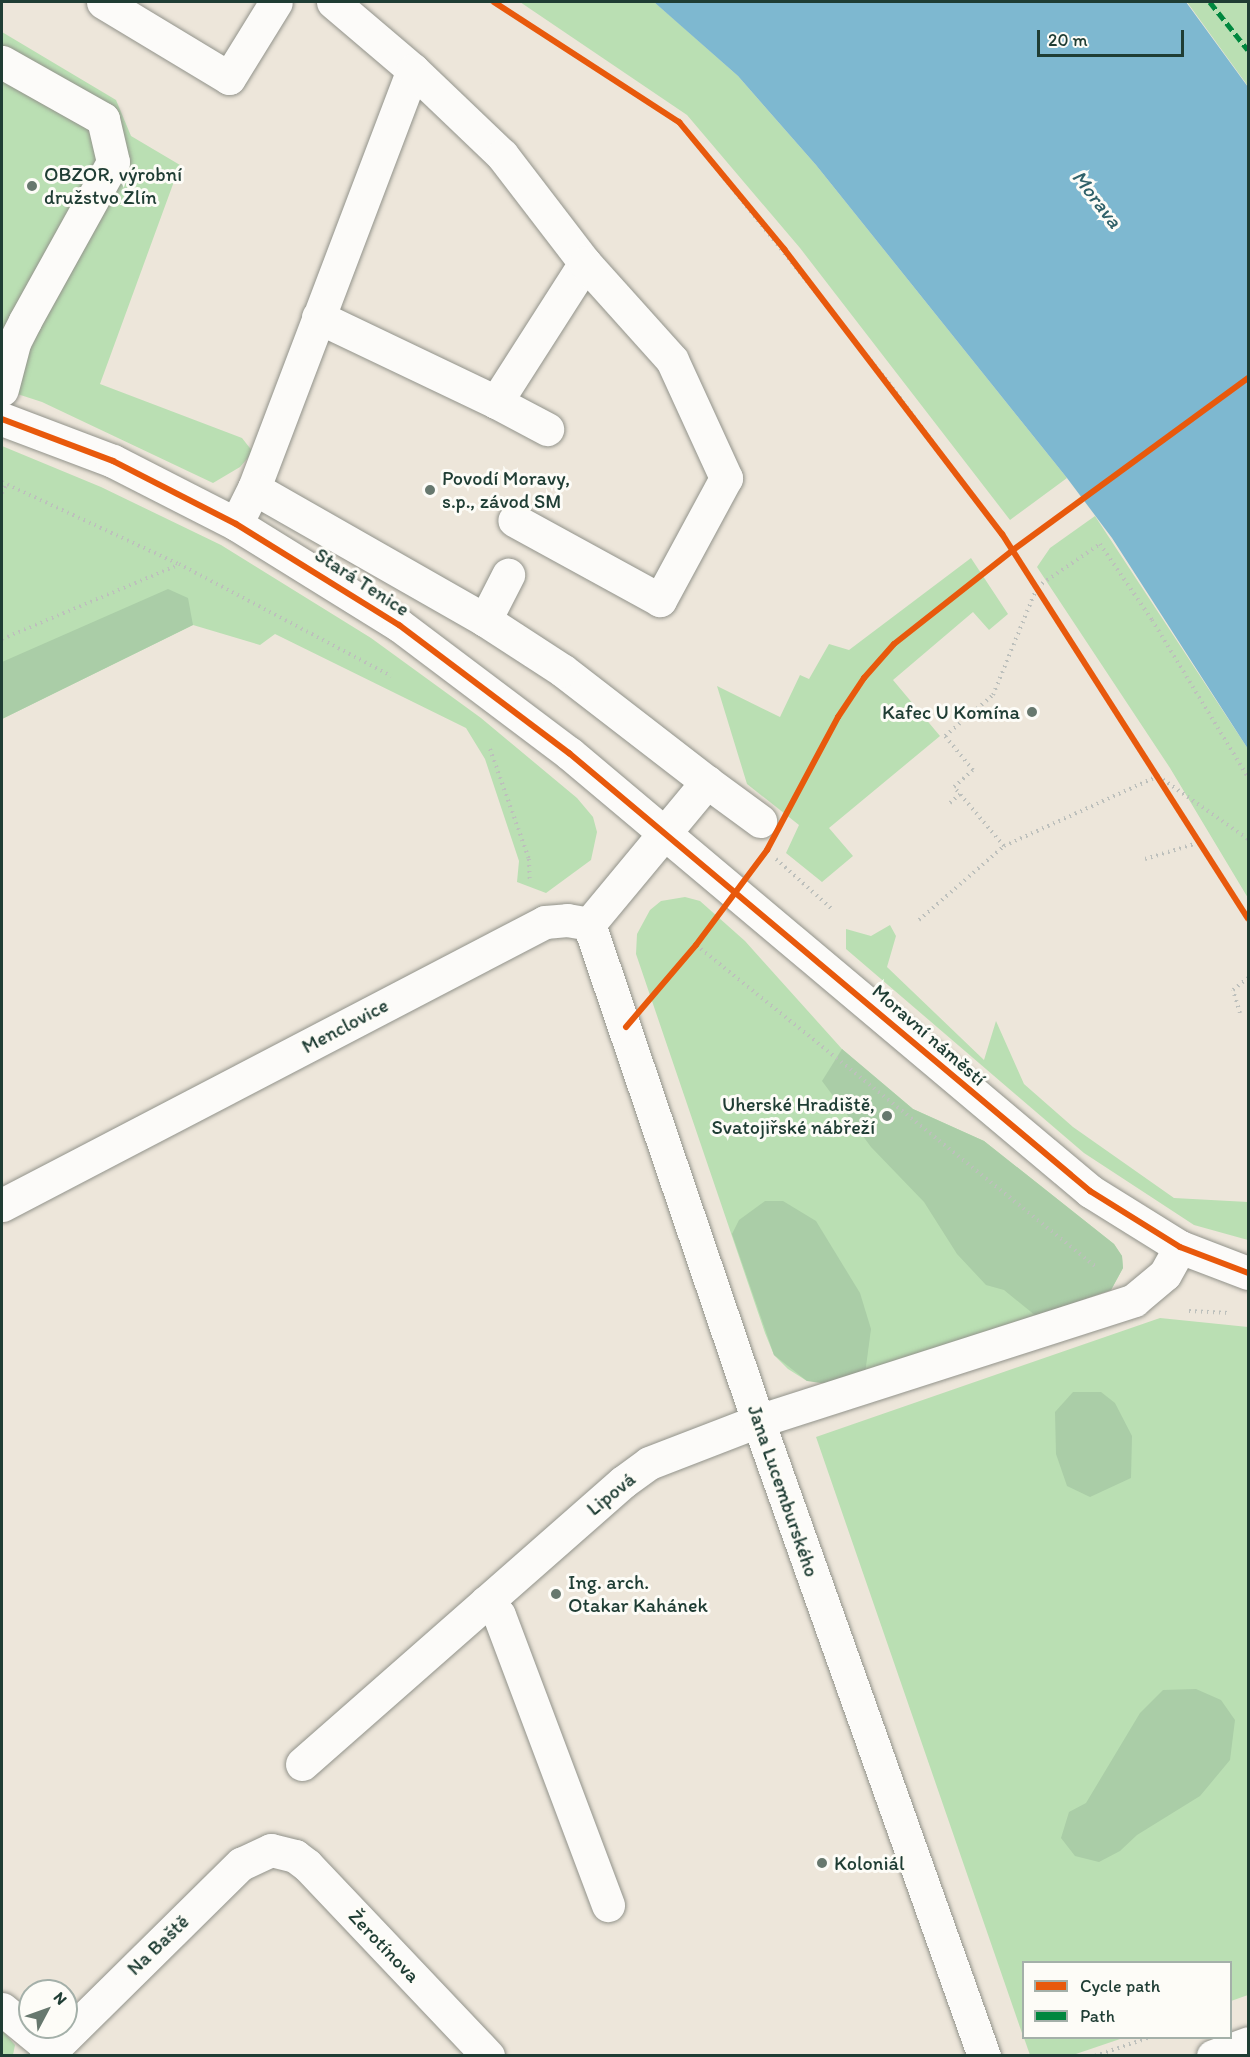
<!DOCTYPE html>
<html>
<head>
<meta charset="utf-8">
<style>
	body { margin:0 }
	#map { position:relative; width:1250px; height:2057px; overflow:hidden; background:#ede6da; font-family:Itim,sans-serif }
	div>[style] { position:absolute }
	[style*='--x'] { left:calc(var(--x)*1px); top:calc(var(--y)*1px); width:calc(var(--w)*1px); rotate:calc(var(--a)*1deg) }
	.green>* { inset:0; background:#badfb3 }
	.forest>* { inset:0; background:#aacda7 }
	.water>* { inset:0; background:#7eb8d0 }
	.path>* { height:4px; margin-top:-2px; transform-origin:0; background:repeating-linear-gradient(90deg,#bdc0bc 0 1.5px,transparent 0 6px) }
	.roads { filter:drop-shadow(0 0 2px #92938b) drop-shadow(0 0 2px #92938b) }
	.minor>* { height:33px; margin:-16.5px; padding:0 16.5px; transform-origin:16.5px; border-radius:16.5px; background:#fcfbf9 }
	.quiet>* { height:4.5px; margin-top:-2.25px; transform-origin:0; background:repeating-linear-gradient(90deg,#00873e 0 9px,transparent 0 13.5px) }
	.cycleway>* { height:6px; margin:-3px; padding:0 3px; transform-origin:3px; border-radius:3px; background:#e8590c }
	.dots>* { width:16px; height:16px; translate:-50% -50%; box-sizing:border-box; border:3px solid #fdfcf7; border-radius:50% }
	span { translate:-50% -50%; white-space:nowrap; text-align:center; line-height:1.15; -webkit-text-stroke:6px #fdfcf7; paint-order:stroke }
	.poi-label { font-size:20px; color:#1f3d34 }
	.left { translate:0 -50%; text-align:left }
	.right { translate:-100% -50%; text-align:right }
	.street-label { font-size:20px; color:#1f3d34 }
	.water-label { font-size:21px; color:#306169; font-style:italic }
	.frame { position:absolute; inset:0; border:3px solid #1f3d34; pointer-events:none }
	.legend { position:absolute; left:1022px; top:1961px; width:210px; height:78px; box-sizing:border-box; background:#fdfcf7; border:2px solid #a4b0a9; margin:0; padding:8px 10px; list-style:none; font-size:18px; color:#1f3d34 }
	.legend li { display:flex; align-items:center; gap:12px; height:30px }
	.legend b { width:30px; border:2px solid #a4b0a9 }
	.north { position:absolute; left:18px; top:1979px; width:60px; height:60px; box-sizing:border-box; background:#fdfcf7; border:2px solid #a4b0a9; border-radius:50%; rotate:49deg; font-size:16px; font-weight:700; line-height:24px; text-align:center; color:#1f3d34 }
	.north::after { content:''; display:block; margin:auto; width:21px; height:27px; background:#67786e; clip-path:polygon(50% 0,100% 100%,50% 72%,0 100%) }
	.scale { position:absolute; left:1037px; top:30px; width:147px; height:27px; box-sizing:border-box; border:3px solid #1f3d34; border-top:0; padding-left:8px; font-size:18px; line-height:21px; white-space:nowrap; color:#1f3d34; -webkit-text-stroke:4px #fdfcf7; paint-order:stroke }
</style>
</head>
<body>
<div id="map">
	<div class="green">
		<i style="clip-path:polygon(520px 2px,654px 2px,676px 21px,738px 76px,816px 165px,1067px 478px,1010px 520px,800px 248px,687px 115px)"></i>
		<i style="clip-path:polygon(1187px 2px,1248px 2px,1248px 87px,1245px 82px)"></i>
		<i style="clip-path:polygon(2px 32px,116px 100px,131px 136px,180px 165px,100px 384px,242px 438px,253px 452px,240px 467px,213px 483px,42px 402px,2px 389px)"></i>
		<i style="clip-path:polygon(2px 446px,101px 487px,221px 545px,371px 638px,481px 718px,577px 798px,593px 817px,597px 832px,591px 860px,546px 893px,517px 882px,519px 861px,485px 759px,466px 728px,275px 634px,260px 645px,193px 625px,2px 719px)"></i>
		<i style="clip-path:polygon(1095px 516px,1248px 749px,1248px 898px,1170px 768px,1037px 567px,1050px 548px)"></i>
		<i style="clip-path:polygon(971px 558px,1008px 614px,989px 630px,973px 612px,893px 680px,940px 736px,829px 828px,853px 856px,822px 882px,786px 853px,799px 825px,747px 784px,717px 686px,780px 717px,800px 675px,809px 679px,829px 644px,849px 650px)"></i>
		<i style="clip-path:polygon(685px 897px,700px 901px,745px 941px,842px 1049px,913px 1109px,984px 1141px,1114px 1244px,1122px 1256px,1123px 1268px,1111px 1290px,865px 1374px,807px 1381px,788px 1369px,774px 1355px,765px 1333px,636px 954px,637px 934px,650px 910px,661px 901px)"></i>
		<i style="clip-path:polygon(890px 925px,896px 936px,887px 967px,984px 1060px,996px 1021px,1024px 1084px,1073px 1127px,1174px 1198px,1248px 1202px,1248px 1240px,1194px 1225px,1084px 1153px,846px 949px,846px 929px,871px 936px)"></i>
		<i style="clip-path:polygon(1160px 1318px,1248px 1327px,1248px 1995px,1231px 2001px,1230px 1962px,1024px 1962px,1023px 2036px,816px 1437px)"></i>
		<i style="clip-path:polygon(2px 2030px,15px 2045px,13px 2055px,2px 2055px)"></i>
		<i style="clip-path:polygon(1024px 2038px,1123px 2038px,1070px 2056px,1030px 2055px)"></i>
	</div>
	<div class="forest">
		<i style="clip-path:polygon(168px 589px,188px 598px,193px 625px,2px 719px,2px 662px)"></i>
		<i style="clip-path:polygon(842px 1049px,913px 1109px,984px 1141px,1114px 1244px,1122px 1256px,1123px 1268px,1111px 1290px,1036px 1316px,1004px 1290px,986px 1285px,957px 1254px,924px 1202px,871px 1147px,822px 1081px)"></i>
		<i style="clip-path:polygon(765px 1201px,783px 1201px,816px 1221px,860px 1293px,871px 1329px,865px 1374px,834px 1385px,807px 1381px,774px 1355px,732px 1234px,739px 1220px)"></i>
		<i style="clip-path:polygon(1073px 1392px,1101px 1392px,1115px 1403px,1132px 1436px,1131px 1478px,1090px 1497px,1067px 1486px,1056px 1454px,1055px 1412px)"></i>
		<i style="clip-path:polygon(1196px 1689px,1221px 1700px,1235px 1720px,1230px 1760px,1200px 1796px,1137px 1835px,1120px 1851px,1099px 1862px,1075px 1856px,1061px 1838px,1069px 1812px,1086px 1803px,1140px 1713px,1163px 1690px)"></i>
	</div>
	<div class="water">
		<i style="clip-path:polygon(654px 2px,1186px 2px,1248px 87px,1248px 749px,1112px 538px,1067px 478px,816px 165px,738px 76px)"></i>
	</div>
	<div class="path">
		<i style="--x:494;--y:2;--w:221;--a:33"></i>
		<i style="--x:679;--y:122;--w:329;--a:51.2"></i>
		<i style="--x:885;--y:378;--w:214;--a:53.3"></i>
		<i style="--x:2;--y:482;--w:195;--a:24.9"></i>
		<i style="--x:179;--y:564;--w:240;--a:27.8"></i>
		<i style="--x:2;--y:493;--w:11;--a:-63"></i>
		<i style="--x:2;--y:639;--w:191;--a:-22.8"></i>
		<i style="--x:490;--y:749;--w:117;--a:70.5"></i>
		<i style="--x:529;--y:859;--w:23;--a:88"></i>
		<i style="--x:950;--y:803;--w:13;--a:-42"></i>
		<i style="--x:1004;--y:846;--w:77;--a:-130.3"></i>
		<i style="--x:954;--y:787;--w:25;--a:-42"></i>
		<i style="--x:973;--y:770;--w:44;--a:-129.5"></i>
		<i style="--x:945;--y:736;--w:63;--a:-40.5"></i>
		<i style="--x:993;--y:695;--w:117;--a:-67.8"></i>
		<i style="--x:1037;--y:587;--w:76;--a:-34.3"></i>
		<i style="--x:1100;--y:544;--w:92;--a:55.6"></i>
		<i style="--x:1152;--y:620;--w:184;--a:58.6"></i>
		<i style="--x:776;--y:859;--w:75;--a:41.8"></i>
		<i style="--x:1145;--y:859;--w:59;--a:-16.9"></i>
		<i style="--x:919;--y:920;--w:113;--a:-41"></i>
		<i style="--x:1004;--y:846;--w:169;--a:-24.4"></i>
		<i style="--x:1158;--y:776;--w:110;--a:35"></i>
		<i style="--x:696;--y:945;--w:512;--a:38.82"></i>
		<i style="--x:1240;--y:1013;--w:24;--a:-107"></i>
		<i style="--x:1233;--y:990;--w:19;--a:-39"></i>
		<i style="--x:1189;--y:1311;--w:40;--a:2.9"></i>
		<i style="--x:1095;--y:2056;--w:56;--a:-18.8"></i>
	</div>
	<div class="roads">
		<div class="minor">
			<i style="--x:103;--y:2;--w:147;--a:31.1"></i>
			<i style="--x:229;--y:78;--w:89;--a:-58.3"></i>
			<i style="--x:333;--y:2;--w:105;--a:40.4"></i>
			<i style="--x:2;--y:62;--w:116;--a:29.4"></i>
			<i style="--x:103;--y:119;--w:44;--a:76.9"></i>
			<i style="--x:113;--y:162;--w:182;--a:119"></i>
			<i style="--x:25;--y:321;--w:25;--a:117"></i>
			<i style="--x:14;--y:343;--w:48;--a:104.6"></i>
			<i style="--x:318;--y:317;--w:197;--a:25.5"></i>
			<i style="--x:496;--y:402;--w:165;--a:-57.4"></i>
			<i style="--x:496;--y:402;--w:58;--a:27.9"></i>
			<i style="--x:2;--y:419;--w:119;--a:20.7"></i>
			<i style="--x:113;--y:461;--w:138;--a:27.1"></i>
			<i style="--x:236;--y:524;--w:192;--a:31.8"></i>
			<i style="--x:399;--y:625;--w:213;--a:37"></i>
			<i style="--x:569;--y:753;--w:681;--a:40.05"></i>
			<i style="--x:1090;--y:1191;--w:106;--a:31.9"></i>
			<i style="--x:1180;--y:1247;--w:73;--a:20.9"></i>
			<i style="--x:254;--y:488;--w:447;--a:-69.2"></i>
			<i style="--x:413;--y:70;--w:123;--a:43.7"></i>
			<i style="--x:502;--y:155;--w:136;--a:52.5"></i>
			<i style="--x:585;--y:263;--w:130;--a:48.1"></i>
			<i style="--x:672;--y:360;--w:130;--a:65.4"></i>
			<i style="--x:726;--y:478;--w:139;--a:118.4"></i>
			<i style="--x:660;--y:600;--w:166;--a:-151.3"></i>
			<i style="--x:485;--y:620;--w:51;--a:-62.9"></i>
			<i style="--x:707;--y:782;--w:66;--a:36.3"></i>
			<i style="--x:589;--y:924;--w:525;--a:71.22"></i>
			<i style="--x:758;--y:1421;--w:674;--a:70.41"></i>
			<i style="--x:2;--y:1205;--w:612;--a:-27.53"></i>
			<i style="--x:545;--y:922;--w:22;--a:-5"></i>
			<i style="--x:567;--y:920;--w:22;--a:10"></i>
			<i style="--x:589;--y:924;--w:185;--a:-50.3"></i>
			<i style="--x:707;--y:782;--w:183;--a:-142.3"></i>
			<i style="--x:562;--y:670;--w:92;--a:-147"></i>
			<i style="--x:485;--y:620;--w:266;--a:-150.3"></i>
			<i style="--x:254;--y:488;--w:40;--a:116.6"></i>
			<i style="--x:486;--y:1602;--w:18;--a:45"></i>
			<i style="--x:499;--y:1615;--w:310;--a:69.4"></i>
			<i style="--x:302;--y:1764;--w:427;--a:-41.3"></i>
			<i style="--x:623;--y:1482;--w:32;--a:-36"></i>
			<i style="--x:649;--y:1463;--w:117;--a:-21.1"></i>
			<i style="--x:758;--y:1421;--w:395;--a:-17.8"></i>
			<i style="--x:1134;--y:1300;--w:40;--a:-40"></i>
			<i style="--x:1165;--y:1274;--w:31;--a:-61"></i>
			<i style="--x:2;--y:2009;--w:65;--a:39.4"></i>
			<i style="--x:46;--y:2056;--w:274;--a:-44.6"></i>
			<i style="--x:241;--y:1864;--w:33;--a:-25"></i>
			<i style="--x:271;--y:1850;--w:25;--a:14"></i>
			<i style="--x:295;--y:1856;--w:15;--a:37"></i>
			<i style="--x:307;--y:1865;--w:263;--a:46.5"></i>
			<i style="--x:1213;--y:2056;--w:37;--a:-20"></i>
		</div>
	</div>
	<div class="quiet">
		<i style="--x:1210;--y:2;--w:61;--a:51.6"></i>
	</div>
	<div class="cycleway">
		<i style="--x:494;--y:2;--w:221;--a:33"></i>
		<i style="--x:679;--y:122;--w:165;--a:50.4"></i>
		<i style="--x:784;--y:249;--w:359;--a:52.6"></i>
		<i style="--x:1002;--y:534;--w:456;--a:57.4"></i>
		<i style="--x:2;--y:419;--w:119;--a:20.7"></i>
		<i style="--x:113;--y:461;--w:138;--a:27.1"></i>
		<i style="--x:236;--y:524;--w:192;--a:31.8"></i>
		<i style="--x:399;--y:625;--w:213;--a:37"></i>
		<i style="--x:569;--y:753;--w:681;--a:40.05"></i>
		<i style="--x:1090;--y:1191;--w:106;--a:31.9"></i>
		<i style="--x:1180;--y:1247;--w:73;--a:20.9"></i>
		<i style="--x:626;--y:1027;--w:108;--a:-49.5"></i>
		<i style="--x:696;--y:945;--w:119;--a:-53.2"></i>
		<i style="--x:767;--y:850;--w:151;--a:-61.9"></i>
		<i style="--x:838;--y:717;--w:47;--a:-56.3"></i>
		<i style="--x:864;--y:678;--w:45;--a:-48.6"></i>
		<i style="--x:894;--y:644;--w:152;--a:-38.3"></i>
		<i style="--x:1013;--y:550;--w:291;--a:-36.2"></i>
	</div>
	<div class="dots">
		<i style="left:32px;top:186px;background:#67786e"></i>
		<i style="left:430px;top:490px;background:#67786e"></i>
		<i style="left:1032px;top:712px;background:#67786e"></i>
		<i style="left:887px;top:1116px;background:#67786e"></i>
		<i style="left:556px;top:1594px;background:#67786e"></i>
		<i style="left:822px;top:1863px;background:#67786e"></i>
	</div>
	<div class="poi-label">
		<span class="left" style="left:44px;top:186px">OBZOR, výrobní<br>družstvo Zlín</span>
		<span class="left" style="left:442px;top:490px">Povodí Moravy,<br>s.p., závod SM</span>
		<span class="right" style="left:1020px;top:712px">Kafec U Komína</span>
		<span class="right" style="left:875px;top:1116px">Uherské Hradiště,<br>Svatojiřské nábřeží</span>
		<span class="left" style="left:568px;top:1594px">Ing. arch.<br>Otakar Kahánek</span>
		<span class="left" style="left:834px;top:1863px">Koloniál</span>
	</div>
	<div class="street-label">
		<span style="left:362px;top:582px;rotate:33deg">Stará Tenice</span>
		<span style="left:345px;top:1026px;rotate:-28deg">Menclovice</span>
		<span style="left:929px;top:1035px;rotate:41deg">Moravní náměstí</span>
		<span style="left:783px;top:1491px;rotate:71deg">Jana Lucemburského</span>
		<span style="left:611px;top:1494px;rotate:-39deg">Lipová</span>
		<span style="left:158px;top:1945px;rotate:-44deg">Na Baště</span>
		<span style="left:384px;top:1946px;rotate:46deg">Žerotínova</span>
	</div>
	<div class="water-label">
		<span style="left:1097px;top:199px;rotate:52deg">Morava</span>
	</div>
	<div class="frame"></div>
	<ul class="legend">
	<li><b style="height:8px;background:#e8590c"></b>Cycle path</li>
	<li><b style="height:8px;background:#00873e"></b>Path</li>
	</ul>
	<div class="north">N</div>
	<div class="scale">20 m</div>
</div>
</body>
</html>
